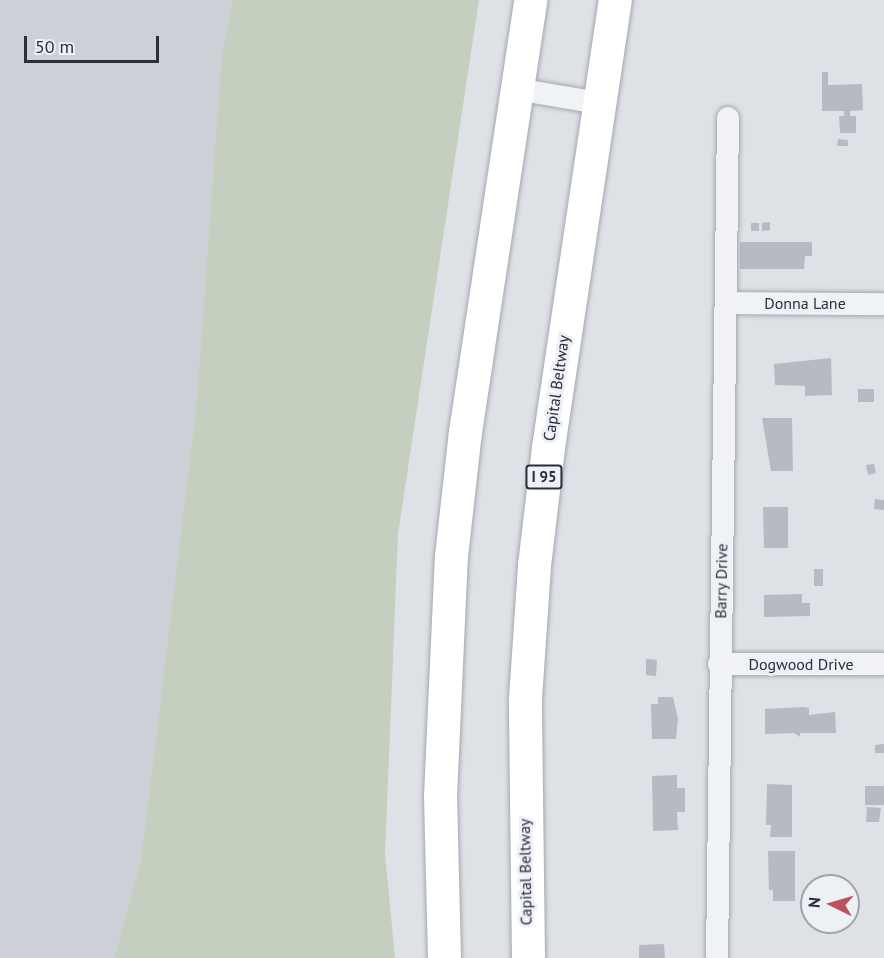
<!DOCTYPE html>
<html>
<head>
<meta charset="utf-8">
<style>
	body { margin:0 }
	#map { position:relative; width:884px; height:958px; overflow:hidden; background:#dee1e6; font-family:"PT Sans",sans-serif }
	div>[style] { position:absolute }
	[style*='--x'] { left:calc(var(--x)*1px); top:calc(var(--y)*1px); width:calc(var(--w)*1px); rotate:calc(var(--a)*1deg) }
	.built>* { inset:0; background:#cdd0d7 }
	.green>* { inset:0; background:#c4cfc0 }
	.building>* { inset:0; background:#b6bac2 }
	.roads { filter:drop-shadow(0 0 2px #a4a8af) drop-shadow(0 0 2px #a4a8af) }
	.minor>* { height:22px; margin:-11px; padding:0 11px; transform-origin:11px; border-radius:11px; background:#f0f2f5 }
	.highway>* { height:33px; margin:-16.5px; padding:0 16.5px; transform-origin:16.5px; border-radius:16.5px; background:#fff }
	span { translate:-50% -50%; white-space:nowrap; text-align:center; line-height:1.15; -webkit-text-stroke:6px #edf0f4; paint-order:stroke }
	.shield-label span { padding:2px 4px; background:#edf0f4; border:2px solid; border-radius:4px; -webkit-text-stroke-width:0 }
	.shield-label { font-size:15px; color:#292f3b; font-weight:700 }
	.street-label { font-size:16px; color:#292f3b }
	.north { position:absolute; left:800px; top:874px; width:60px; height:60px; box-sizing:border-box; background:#edf0f4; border:2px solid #9fa3aa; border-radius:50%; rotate:275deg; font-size:16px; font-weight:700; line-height:24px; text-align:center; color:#292f3b }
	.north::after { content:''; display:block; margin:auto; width:21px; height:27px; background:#bf505d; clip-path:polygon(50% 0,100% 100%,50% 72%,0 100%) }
	.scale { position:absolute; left:24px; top:36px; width:135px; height:27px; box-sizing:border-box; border:3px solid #292f3b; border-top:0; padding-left:8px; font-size:18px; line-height:21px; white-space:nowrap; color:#292f3b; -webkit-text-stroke:4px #edf0f4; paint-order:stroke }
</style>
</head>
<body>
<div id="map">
	<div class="built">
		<i style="clip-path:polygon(0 0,232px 0,221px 62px,196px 407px,141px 859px,114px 958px,0 958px)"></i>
	</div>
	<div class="green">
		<i style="clip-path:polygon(232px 0,479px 0,398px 534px,385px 854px,395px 958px,114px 958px,141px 859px,196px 407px,221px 62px)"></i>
	</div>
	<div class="building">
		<i style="clip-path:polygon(822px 72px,828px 72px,828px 85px,862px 84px,863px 110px,850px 111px,850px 116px,856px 116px,856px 133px,840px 133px,839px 116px,844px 116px,844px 111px,822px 111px)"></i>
		<i style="clip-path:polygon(838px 139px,848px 140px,848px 146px,837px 146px)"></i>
		<i style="clip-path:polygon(770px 222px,770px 230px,762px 231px,762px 223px)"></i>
		<i style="clip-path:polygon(751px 223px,759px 223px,759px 231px,751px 231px)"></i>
		<i style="clip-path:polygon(740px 242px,812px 242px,812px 256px,805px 256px,804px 269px,740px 269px)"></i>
		<i style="clip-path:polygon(831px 358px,832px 395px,805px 396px,805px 386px,775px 385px,774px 364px)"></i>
		<i style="clip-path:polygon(858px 389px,874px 389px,874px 402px,858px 402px)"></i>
		<i style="clip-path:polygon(762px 418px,792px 418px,793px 471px,771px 471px)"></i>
		<i style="clip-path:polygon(874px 464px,876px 473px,868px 475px,866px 465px)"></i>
		<i style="clip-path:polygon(875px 499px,884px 500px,884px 510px,874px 509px)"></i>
		<i style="clip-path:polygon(763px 507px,788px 507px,788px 548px,764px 548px)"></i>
		<i style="clip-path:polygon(814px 569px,823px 569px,823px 586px,814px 586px)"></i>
		<i style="clip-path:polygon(802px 594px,802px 603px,810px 603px,810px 616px,764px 617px,764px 595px)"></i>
		<i style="clip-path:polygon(646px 659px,657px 660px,656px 676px,646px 675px)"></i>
		<i style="clip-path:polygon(658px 697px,673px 697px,678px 719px,676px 739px,652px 739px,651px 704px,658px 704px)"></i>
		<i style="clip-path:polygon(804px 707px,809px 708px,809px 715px,835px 712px,836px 733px,800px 733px,800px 737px,794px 733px,765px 734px,765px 709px)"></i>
		<i style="clip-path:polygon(884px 744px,884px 753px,875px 753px,875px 745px)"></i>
		<i style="clip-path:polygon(677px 775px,677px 788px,685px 788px,685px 812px,677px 812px,678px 830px,653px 831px,652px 776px)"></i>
		<i style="clip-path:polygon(767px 784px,792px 785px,792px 837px,770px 837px,771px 825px,766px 825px)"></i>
		<i style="clip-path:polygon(865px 786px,884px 786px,884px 805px,865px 805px)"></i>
		<i style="clip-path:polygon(867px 807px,881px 808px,879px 822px,866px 822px)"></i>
		<i style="clip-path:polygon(768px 851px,795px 851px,795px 901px,773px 901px,773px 890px,769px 890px)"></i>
		<i style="clip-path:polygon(664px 944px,665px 958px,639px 958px,639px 945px)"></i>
	</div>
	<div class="roads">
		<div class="minor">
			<i style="--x:516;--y:89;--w:84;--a:9.6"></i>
			<i style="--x:726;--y:303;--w:158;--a:0.4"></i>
			<i style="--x:719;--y:664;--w:165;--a:0"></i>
			<i style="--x:717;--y:958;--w:840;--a:-89.25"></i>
		</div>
		<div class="highway">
			<i style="--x:444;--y:958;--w:162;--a:-91.4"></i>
			<i style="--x:440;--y:796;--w:240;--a:-87.4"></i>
			<i style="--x:451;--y:556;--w:125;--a:-83.6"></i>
			<i style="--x:465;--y:432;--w:437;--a:-81.4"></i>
			<i style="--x:528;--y:958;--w:260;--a:-90.7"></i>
			<i style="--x:525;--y:698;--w:133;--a:-86.1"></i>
			<i style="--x:534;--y:565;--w:119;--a:-83.2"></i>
			<i style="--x:548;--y:447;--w:452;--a:-81.5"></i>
		</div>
	</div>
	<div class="shield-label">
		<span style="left:544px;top:477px">I 95</span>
	</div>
	<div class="street-label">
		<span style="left:805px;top:303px">Donna Lane</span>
		<span style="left:556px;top:388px;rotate:-82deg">Capital Beltway</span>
		<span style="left:721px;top:581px;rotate:-89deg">Barry Drive</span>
		<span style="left:801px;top:664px">Dogwood Drive</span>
		<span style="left:525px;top:872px;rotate:-91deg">Capital Beltway</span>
	</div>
	<div class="north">N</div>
	<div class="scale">50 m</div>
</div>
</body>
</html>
